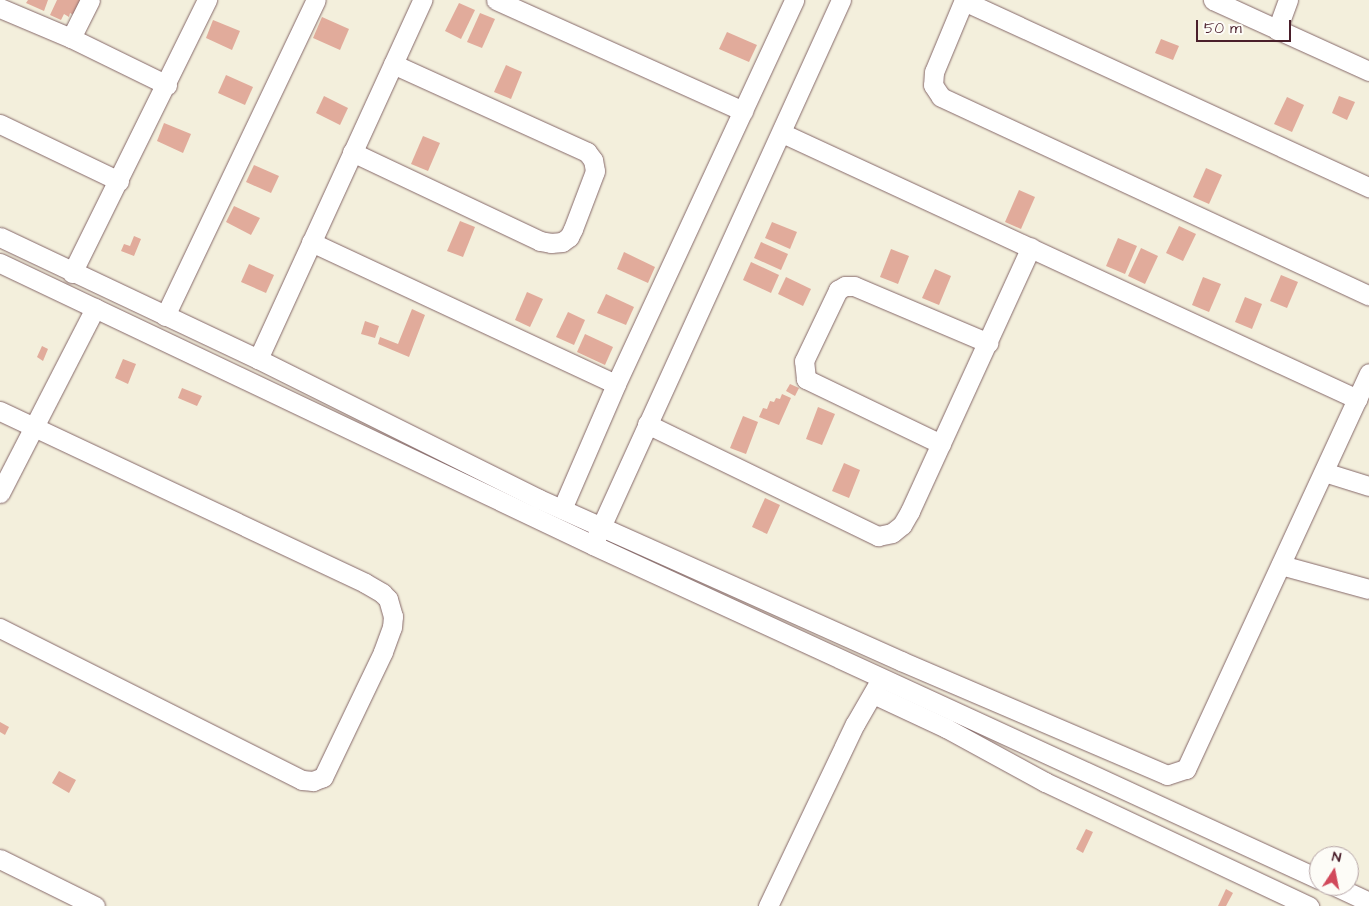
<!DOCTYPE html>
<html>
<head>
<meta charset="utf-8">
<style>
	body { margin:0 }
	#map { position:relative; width:1369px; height:906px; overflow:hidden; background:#f3efdc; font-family:"Architects Daughter",sans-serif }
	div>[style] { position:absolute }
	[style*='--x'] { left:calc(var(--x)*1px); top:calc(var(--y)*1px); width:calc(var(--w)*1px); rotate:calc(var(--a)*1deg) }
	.building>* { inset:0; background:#e1ab9b }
	.roads { filter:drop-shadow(0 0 1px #856869) drop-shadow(0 0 1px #856869) }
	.minor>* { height:19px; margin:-9.5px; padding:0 9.5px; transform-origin:9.5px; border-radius:9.5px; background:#fff }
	span { translate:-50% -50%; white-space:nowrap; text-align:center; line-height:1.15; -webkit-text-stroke:5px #fdfcf7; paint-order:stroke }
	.north { position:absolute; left:1309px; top:846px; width:50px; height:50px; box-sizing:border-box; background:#fdfcf7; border:1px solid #b5a4a5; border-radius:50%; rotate:11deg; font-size:14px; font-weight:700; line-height:20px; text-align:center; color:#4a1f2b }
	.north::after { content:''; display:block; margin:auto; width:18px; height:22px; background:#d1495b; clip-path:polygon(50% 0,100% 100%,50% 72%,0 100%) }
	.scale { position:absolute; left:1196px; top:20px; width:95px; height:22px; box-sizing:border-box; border:2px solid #4a1f2b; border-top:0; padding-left:6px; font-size:15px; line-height:18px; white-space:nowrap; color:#4a1f2b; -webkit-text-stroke:4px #fdfcf7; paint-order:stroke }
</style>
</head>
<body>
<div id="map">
	<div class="building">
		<i style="clip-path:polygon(28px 0,48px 0,44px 11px,26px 3px)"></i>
		<i style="clip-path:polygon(57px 0,85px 0,77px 17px,70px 13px,69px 17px,64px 14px,61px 20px,50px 15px)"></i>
		<i style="clip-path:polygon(459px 3px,475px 10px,461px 39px,445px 31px)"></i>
		<i style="clip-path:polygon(480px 13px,495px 19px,482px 48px,467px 42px)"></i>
		<i style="clip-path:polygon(322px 17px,349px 29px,340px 50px,313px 38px)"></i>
		<i style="clip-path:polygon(213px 20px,240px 31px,232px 50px,206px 38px)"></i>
		<i style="clip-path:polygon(727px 32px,757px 45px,749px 62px,719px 49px)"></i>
		<i style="clip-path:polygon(1161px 39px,1179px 46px,1173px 60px,1155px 53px)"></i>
		<i style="clip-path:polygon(506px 65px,522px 72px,511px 99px,494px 92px)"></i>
		<i style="clip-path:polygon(226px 75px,253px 87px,245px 105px,218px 93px)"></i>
		<i style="clip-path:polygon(324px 96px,348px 108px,340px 125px,316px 113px)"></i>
		<i style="clip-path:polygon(1339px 96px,1355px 102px,1347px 120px,1332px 113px)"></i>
		<i style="clip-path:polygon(1287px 97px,1304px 105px,1292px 132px,1274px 124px)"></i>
		<i style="clip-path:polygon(164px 123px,191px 134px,183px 153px,157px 141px)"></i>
		<i style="clip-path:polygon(423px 136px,440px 143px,428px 171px,411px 164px)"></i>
		<i style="clip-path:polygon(254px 165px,279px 176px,271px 193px,246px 182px)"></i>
		<i style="clip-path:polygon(1206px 168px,1222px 175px,1209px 204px,1193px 197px)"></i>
		<i style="clip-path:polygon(1019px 190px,1035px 197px,1021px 229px,1005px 222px)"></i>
		<i style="clip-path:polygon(234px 206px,260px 218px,251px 235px,226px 222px)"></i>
		<i style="clip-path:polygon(460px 221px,475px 227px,463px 257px,447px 251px)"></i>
		<i style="clip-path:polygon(772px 222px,797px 232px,790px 249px,765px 238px)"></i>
		<i style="clip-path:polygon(1179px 226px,1196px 234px,1183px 261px,1166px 253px)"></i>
		<i style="clip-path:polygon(134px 236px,141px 239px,134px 256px,121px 251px,124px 244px,130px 246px)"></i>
		<i style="clip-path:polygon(1118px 238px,1137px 246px,1125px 274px,1106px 266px)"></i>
		<i style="clip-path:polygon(761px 242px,788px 254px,781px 270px,754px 258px)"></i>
		<i style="clip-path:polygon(1141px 248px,1158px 256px,1145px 284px,1128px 276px)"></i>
		<i style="clip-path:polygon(891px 249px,909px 256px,898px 284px,880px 277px)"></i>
		<i style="clip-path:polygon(624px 252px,655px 267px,648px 283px,617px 269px)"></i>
		<i style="clip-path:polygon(751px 262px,779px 275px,771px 293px,743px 280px)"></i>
		<i style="clip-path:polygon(249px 264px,274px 275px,266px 293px,241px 282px)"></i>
		<i style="clip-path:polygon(935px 269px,951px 276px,939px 305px,922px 298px)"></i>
		<i style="clip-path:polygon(1281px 275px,1298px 282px,1287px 308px,1270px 301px)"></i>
		<i style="clip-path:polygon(786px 277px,811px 289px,803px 306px,778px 294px)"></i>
		<i style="clip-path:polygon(1203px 277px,1221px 284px,1209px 312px,1192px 305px)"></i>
		<i style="clip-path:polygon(527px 292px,543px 299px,530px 327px,515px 320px)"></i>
		<i style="clip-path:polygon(606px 294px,634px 307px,626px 325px,597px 313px)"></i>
		<i style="clip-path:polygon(1245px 297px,1262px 304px,1252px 329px,1235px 322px)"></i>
		<i style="clip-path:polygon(412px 309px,425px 315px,409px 357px,378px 344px,380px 337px,398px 344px)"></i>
		<i style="clip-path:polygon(568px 312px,585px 320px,574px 345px,556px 337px)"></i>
		<i style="clip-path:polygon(365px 321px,379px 326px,375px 338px,361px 334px)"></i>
		<i style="clip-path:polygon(585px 334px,613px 347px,605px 365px,577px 352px)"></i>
		<i style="clip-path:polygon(42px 346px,48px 349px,43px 361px,37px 357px)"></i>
		<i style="clip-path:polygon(123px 359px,136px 364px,128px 384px,115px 378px)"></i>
		<i style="clip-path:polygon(790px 384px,799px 388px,795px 396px,786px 391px)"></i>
		<i style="clip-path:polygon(182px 388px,202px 396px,197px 406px,178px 398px)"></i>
		<i style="clip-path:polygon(782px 394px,791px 398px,779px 425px,759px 417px,763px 408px,767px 409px,770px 401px,774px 402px,776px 398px,780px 399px)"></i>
		<i style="clip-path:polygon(818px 407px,835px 414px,822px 445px,806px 439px)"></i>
		<i style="clip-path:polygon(743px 416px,758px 422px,746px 454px,730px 448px)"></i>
		<i style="clip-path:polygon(844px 463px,860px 470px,849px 498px,832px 491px)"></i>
		<i style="clip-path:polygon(765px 498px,780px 505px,767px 534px,752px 527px)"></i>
		<i style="clip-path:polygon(0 722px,9px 727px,5px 735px,0 732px)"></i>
		<i style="clip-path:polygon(59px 771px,76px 780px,69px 793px,52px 783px)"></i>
		<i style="clip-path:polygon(1086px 829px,1093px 832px,1083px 853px,1076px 849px)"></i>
		<i style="clip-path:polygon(1226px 889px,1233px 893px,1226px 906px,1218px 906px)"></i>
	</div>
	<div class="roads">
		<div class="minor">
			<i style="--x:496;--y:0;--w:271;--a:24.2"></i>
			<i style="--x:964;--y:0;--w:78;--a:112.6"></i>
			<i style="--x:934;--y:72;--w:13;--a:94"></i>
			<i style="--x:933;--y:85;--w:14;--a:56"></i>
			<i style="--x:941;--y:97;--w:472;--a:24.9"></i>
			<i style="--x:1213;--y:0;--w:171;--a:24.5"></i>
			<i style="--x:964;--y:1;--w:446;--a:24.7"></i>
			<i style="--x:0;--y:8;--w:77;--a:22.9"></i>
			<i style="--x:71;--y:38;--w:107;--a:26.1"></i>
			<i style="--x:1277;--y:30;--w:32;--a:-70"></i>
			<i style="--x:71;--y:38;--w:42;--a:-63.4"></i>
			<i style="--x:0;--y:124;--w:132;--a:25.6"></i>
			<i style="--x:782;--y:133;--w:634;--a:24.83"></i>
			<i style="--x:352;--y:152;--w:208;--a:25.3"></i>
			<i style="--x:540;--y:241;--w:11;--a:10"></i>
			<i style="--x:551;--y:243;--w:11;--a:-5"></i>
			<i style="--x:562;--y:242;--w:9;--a:-36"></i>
			<i style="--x:569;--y:237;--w:9;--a:-63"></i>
			<i style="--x:573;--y:229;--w:62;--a:-69.2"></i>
			<i style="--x:595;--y:171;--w:11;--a:-100"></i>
			<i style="--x:593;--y:160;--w:10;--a:-127"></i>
			<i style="--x:587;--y:152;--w:213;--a:-155.6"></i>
			<i style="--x:0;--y:237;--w:285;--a:25.3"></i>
			<i style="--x:258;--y:359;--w:314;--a:26.5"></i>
			<i style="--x:539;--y:499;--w:397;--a:24.1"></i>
			<i style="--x:901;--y:661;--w:289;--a:23.2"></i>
			<i style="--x:1167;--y:775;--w:20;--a:-18"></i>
			<i style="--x:1186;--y:769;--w:436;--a:-65.2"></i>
			<i style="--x:311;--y:242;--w:336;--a:25"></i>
			<i style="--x:0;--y:263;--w:657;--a:25.43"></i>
			<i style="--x:593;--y:545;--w:799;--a:24.71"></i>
			<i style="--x:72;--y:273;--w:305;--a:-63.7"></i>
			<i style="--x:165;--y:316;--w:350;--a:-64.5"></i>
			<i style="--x:258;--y:359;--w:395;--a:-65.4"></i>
			<i style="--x:0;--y:411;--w:403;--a:25.2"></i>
			<i style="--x:365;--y:583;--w:20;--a:30"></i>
			<i style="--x:382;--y:593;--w:8;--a:45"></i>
			<i style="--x:388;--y:599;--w:18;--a:74"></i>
			<i style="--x:393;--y:616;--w:11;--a:95"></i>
			<i style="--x:392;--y:627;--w:27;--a:110"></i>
			<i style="--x:383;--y:652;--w:139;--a:115.6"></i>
			<i style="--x:323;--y:777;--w:11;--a:158"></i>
			<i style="--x:313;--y:781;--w:11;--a:-175"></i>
			<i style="--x:302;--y:780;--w:338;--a:-153.3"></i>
			<i style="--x:647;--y:424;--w:257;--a:25.9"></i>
			<i style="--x:878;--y:536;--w:14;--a:-12"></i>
			<i style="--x:892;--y:533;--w:13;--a:-39"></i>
			<i style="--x:902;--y:525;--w:16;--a:-60"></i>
			<i style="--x:910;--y:511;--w:290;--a:-65.4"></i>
			<i style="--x:941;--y:444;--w:150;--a:-154.3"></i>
			<i style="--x:806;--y:379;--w:18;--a:-96"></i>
			<i style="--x:804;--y:361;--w:79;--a:-64.4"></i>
			<i style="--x:838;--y:290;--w:8;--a:-30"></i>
			<i style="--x:845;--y:286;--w:9;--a:0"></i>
			<i style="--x:854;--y:286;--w:146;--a:23"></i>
			<i style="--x:1324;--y:472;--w:47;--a:17.3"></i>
			<i style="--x:0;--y:493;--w:208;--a:-62.8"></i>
			<i style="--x:562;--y:509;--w:136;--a:-66.6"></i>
			<i style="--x:616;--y:384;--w:423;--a:-65.1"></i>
			<i style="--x:596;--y:538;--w:591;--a:-65.52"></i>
			<i style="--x:1281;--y:565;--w:91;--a:15.3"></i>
			<i style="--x:873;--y:694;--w:81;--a:25"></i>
			<i style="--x:946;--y:728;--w:113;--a:28.6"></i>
			<i style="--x:1045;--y:782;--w:292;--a:25.2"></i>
			<i style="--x:0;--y:859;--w:106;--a:26.3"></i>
			<i style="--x:1335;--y:886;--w:38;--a:25"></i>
			<i style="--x:768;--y:906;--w:202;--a:-64.5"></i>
			<i style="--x:855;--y:724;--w:46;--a:-60.1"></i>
		</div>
	</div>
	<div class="north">N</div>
	<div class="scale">50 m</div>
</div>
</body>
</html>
